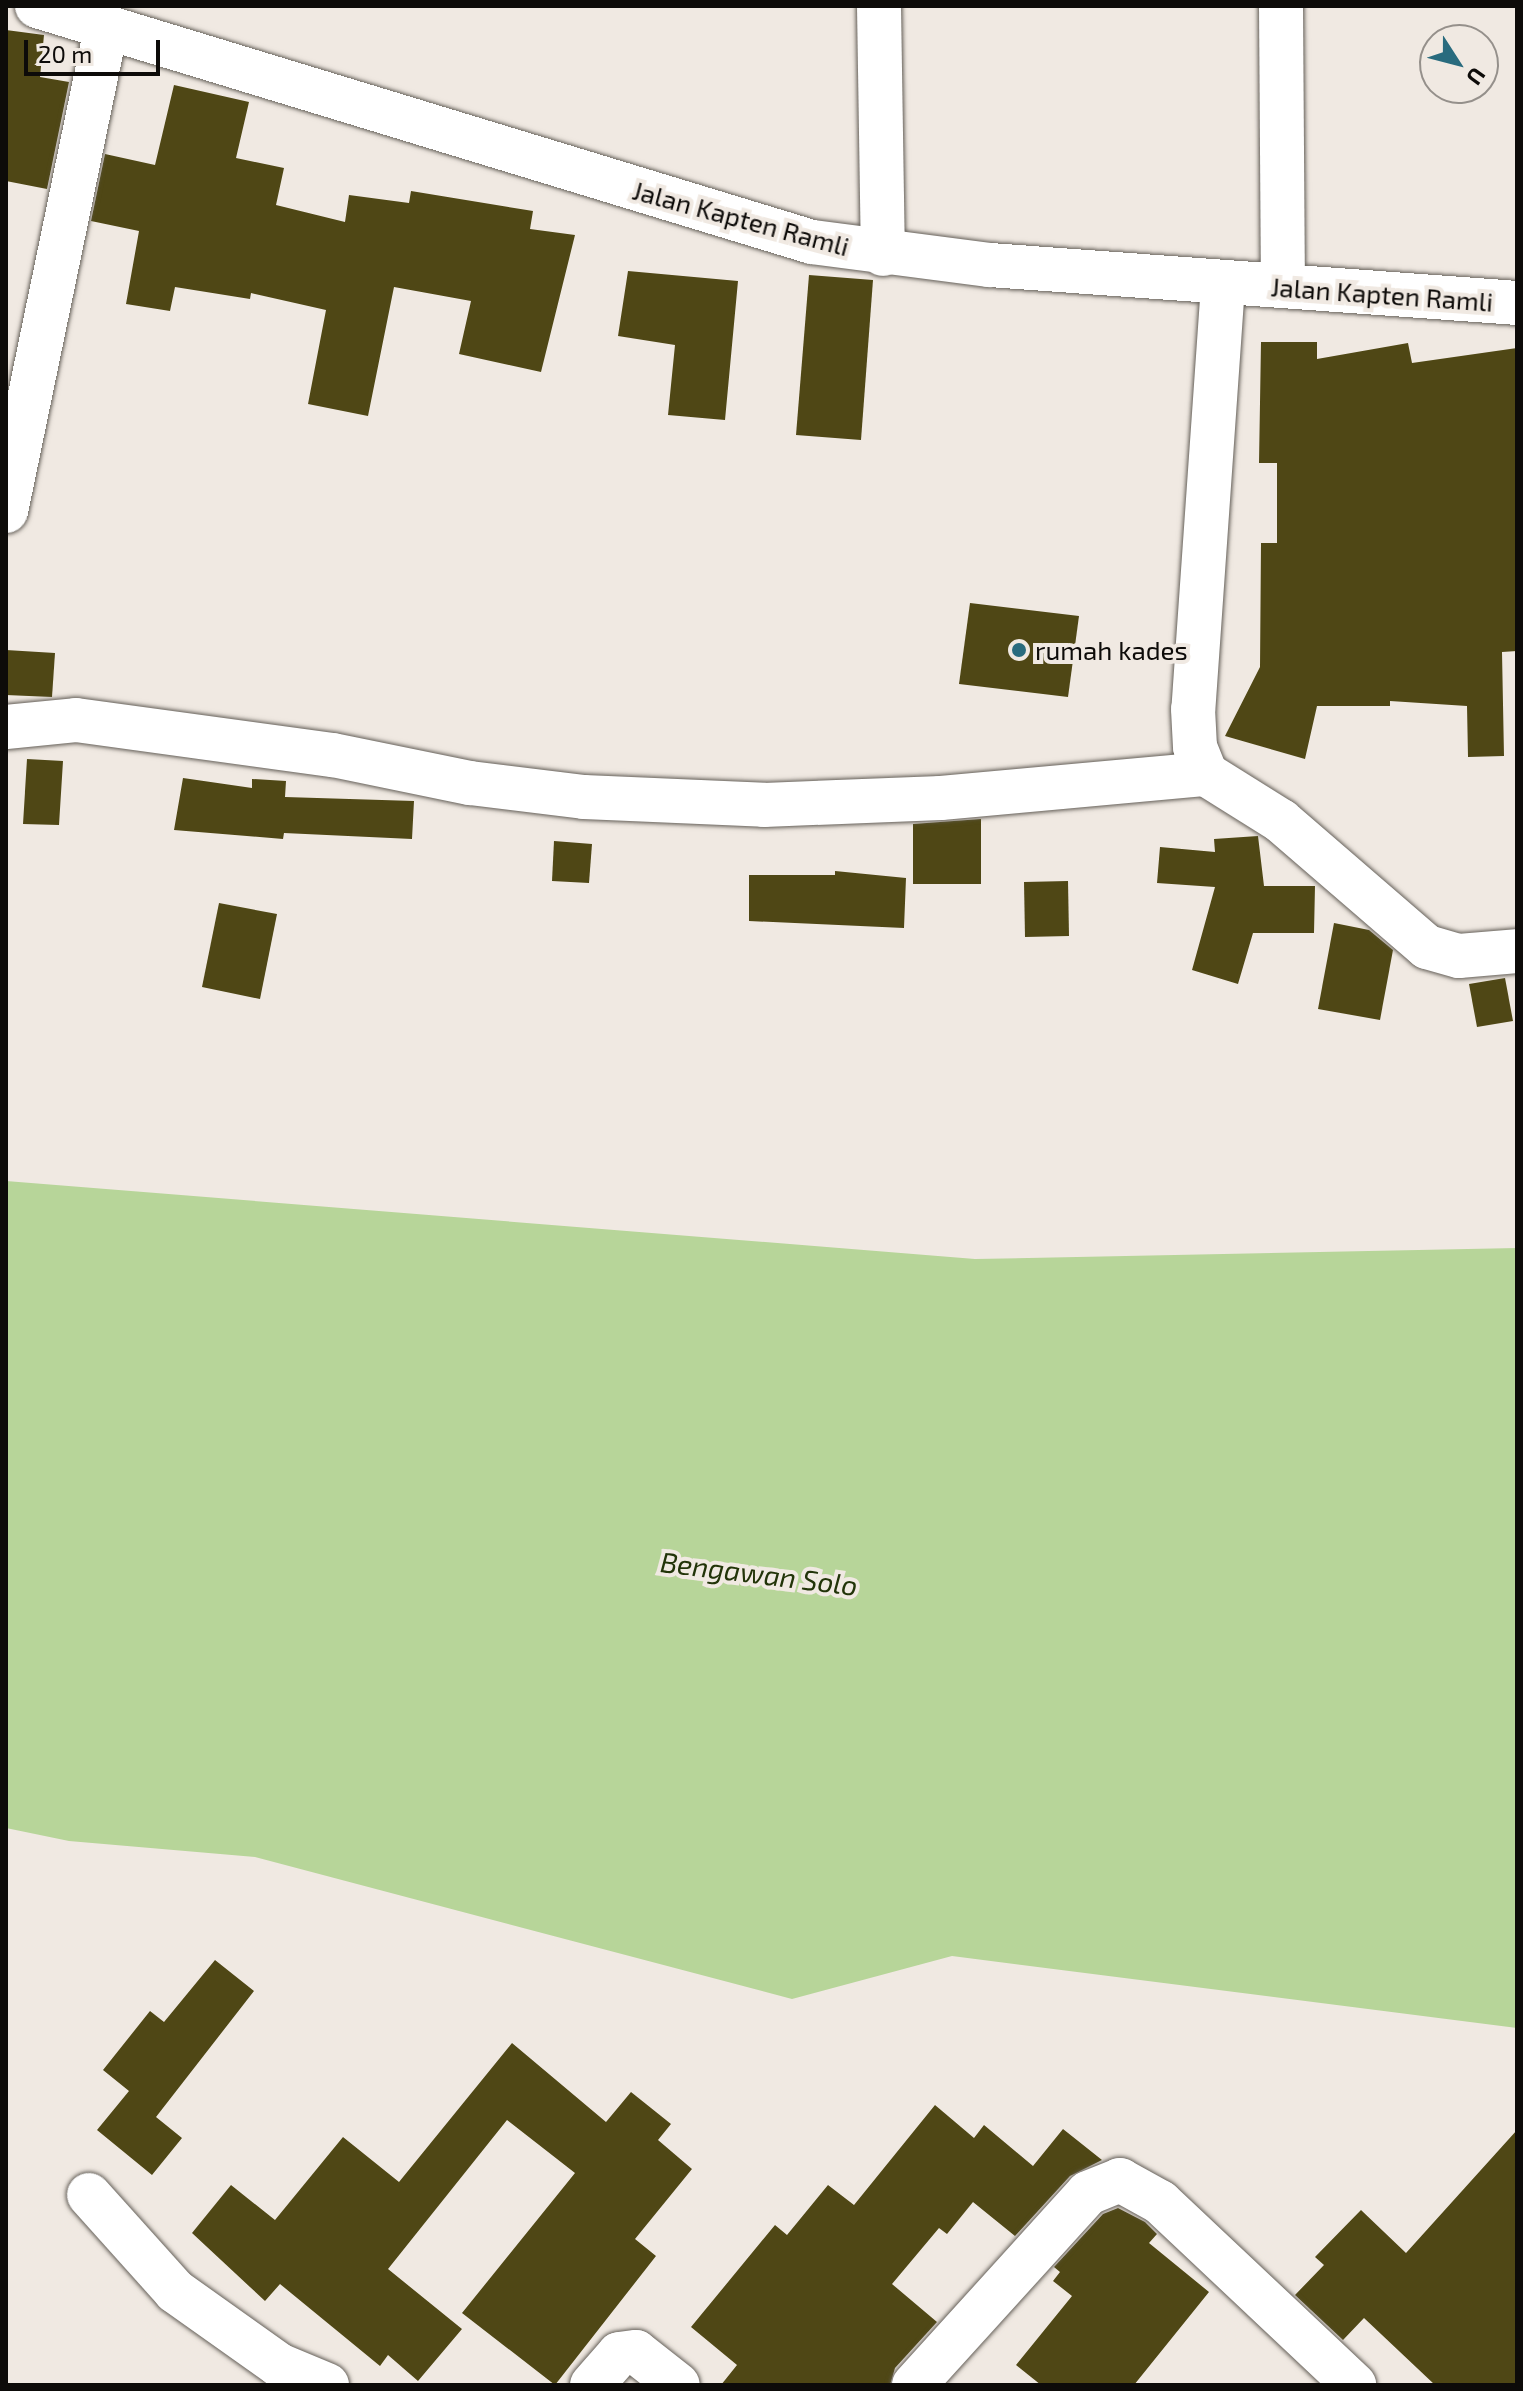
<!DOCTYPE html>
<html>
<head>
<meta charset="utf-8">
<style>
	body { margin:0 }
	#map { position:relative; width:1523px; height:2391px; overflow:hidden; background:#f0e9e2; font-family:"Exo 2",sans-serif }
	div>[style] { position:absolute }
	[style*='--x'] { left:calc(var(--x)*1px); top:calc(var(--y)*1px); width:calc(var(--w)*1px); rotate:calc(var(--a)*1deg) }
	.water>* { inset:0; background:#b7d599 }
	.building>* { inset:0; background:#4f4715 }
	.roads { filter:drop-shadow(0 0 2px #656059) drop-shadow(0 0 2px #656059) }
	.minor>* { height:44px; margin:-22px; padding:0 22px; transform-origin:22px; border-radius:22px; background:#fff }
	.dots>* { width:22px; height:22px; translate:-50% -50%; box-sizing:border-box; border:4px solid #f0e9e2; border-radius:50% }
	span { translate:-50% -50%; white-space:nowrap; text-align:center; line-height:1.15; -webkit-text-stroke:8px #f0e9e2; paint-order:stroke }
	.street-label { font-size:26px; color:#0d0b09 }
	.poi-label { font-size:26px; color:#0d0b09 }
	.left { translate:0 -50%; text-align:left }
	.water-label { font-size:28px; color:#223409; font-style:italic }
	.frame { position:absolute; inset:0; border:8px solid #0d0b09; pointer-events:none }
	.north { position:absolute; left:1419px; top:24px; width:80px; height:80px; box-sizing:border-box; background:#f0e9e2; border:2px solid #95908b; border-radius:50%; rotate:126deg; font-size:22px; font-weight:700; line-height:32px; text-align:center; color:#0d0b09 }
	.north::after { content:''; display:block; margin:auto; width:28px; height:36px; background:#296b7e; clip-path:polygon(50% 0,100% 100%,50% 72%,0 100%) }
	.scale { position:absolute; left:24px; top:40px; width:136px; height:36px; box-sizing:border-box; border:4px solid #0d0b09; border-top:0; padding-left:10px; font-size:24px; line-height:28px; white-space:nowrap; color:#0d0b09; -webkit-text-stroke:6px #f0e9e2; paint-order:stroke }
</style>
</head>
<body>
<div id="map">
	<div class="water">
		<i style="clip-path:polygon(6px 1181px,975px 1259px,1517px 1248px,1517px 2028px,952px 1956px,792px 1999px,255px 1857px,69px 1841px,6px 1828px)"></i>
	</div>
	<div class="building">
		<i style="clip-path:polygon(6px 30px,44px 35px,40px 77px,69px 82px,47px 189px,6px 181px)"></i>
		<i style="clip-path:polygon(174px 85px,249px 102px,236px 158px,284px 168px,276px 205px,345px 222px,349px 195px,409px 203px,411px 191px,533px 211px,530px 229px,575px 235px,541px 372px,459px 354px,471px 301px,394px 287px,368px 416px,308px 404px,326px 310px,251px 293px,250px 299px,175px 287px,170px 311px,126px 304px,139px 231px,91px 221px,105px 154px,155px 165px)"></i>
		<i style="clip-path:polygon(628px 271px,738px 281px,725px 420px,668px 415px,675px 345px,618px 336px)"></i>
		<i style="clip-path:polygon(809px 275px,873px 280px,861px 440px,796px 435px)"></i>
		<i style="clip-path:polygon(1261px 342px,1317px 342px,1317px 359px,1408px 343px,1412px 363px,1517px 348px,1517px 651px,1502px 652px,1504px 756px,1468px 757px,1467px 706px,1390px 701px,1390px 706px,1317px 706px,1305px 759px,1225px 736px,1260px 667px,1261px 543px,1277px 543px,1277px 463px,1259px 463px)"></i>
		<i style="clip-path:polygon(970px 603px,1079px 616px,1068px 697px,959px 684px)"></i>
		<i style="clip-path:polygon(6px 650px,55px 653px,52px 697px,6px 695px)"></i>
		<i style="clip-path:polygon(27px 759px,63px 761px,59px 825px,23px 824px)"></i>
		<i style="clip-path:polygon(183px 778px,252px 788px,252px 779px,286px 781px,285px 797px,414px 801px,412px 839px,284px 833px,283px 839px,174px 830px)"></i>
		<i style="clip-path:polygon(981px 819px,981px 884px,913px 884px,913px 824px)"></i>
		<i style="clip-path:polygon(1258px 836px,1264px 886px,1315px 886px,1314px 933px,1253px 933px,1238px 984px,1192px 970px,1215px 887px,1157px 883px,1160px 847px,1215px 852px,1214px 839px)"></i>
		<i style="clip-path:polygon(554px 841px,592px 844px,589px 883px,552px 881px)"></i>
		<i style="clip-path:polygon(835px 871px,906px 878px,904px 928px,749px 921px,749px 875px,835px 875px)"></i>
		<i style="clip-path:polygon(1068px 881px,1069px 936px,1025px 937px,1024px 882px)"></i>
		<i style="clip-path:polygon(219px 903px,277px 914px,260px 999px,202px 987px)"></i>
		<i style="clip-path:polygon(1334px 923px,1369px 930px,1393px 950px,1380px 1020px,1318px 1009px)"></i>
		<i style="clip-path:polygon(1505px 978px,1513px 1021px,1477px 1027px,1469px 984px)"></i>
		<i style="clip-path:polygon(215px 1960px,254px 1991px,156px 2117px,182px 2138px,152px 2175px,97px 2130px,129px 2091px,103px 2070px,150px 2011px,164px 2022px)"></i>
		<i style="clip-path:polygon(512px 2043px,606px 2122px,631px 2092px,671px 2124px,658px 2140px,692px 2169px,635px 2239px,656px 2256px,555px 2385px,462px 2313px,575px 2173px,507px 2120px,388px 2269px,462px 2329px,418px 2381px,388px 2355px,380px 2366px,280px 2284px,265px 2301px,192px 2233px,231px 2185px,275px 2220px,343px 2137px,399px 2182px)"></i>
		<i style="clip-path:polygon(935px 2105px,974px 2138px,984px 2125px,1033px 2166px,1063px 2129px,1102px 2160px,1070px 2176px,1015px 2236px,973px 2202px,947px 2234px,939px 2228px,892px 2284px,937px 2322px,895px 2368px,890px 2385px,721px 2385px,737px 2365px,691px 2327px,775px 2225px,787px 2235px,828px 2185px,854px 2205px)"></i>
		<i style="clip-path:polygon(1517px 2130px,1517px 2385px,1435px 2385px,1364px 2318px,1343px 2340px,1295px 2295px,1324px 2265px,1315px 2257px,1361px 2210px,1406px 2253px)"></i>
		<i style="clip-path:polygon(1118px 2208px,1145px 2222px,1157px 2234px,1149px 2243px,1209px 2292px,1134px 2385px,1041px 2385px,1016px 2365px,1072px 2296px,1053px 2281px,1060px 2272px,1054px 2267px,1103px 2214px)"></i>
	</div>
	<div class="roads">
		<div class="minor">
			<i style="--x:37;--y:6;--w:810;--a:16.94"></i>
			<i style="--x:812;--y:242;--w:179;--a:7.4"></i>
			<i style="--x:990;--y:265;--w:528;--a:4.12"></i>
			<i style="--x:879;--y:6;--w:248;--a:89.1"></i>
			<i style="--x:1281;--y:6;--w:279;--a:89.6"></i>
			<i style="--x:1223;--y:285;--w:425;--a:94"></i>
			<i style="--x:1193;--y:709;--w:38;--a:87"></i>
			<i style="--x:1195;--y:747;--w:29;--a:68"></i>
			<i style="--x:1206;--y:774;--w:89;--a:32.1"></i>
			<i style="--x:1281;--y:821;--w:193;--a:40.8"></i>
			<i style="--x:1427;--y:947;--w:33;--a:16"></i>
			<i style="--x:1459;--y:956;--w:58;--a:-4.9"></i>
			<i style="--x:6;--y:511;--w:493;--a:-78.3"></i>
			<i style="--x:6;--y:727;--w:70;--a:-5.7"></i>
			<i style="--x:76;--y:720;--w:259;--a:7.8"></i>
			<i style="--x:333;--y:755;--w:140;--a:11.6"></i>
			<i style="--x:470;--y:783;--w:115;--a:7"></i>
			<i style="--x:584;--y:797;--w:180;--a:2.5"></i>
			<i style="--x:764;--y:805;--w:177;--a:-2.3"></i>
			<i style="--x:941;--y:798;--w:266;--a:-5.2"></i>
			<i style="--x:89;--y:2195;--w:129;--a:48.1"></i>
			<i style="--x:175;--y:2291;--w:128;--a:35.4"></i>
			<i style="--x:279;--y:2365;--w:52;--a:22.6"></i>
			<i style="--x:592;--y:2385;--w:41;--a:-48.9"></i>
			<i style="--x:619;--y:2354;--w:17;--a:-7"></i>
			<i style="--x:636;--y:2352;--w:53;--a:38.2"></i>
			<i style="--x:914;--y:2385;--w:259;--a:-47.8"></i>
			<i style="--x:1088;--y:2193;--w:35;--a:-22"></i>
			<i style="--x:1120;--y:2180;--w:46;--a:28.8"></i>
			<i style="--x:1160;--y:2202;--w:267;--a:43.3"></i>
		</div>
	</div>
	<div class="dots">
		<i style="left:1019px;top:650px;background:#296b7e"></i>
	</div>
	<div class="street-label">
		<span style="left:741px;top:218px;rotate:15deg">Jalan Kapten Ramli</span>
		<span style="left:1382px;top:294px;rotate:4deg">Jalan Kapten Ramli</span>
	</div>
	<div class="poi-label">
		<span class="left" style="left:1035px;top:650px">rumah kades</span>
	</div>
	<div class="water-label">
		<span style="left:759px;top:1573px;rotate:7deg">Bengawan Solo</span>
	</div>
	<div class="frame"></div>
	<div class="north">U</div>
	<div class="scale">20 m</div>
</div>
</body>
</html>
